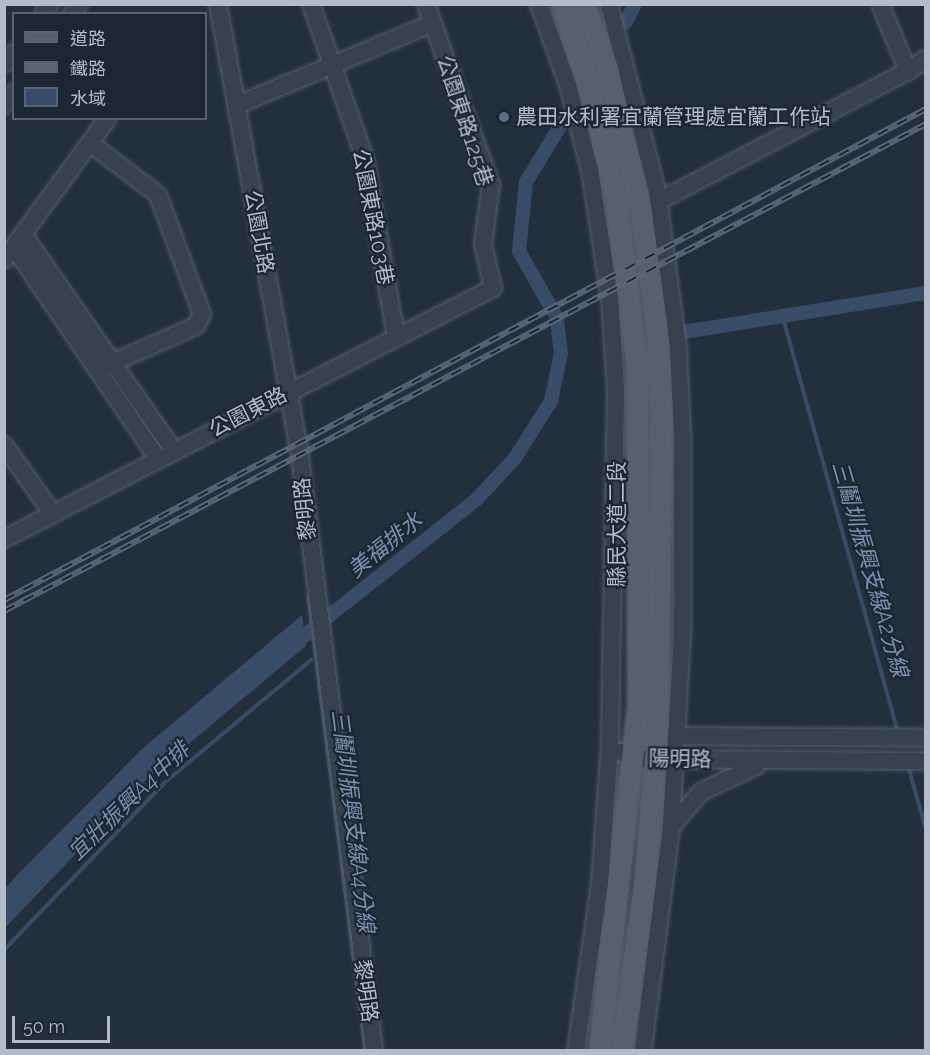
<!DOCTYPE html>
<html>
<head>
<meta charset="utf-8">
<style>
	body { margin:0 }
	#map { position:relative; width:930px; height:1055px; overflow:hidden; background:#242f3e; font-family:Raleway,"Noto Sans TC",sans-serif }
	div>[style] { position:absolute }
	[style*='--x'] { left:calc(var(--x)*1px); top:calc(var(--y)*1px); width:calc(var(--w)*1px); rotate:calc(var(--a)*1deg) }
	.water>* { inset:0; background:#394c67 }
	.stream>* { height:4px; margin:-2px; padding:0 2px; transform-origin:2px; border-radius:2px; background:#394c67 }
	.canal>* { height:14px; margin:-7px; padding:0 7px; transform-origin:7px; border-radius:7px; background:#394c67 }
	.roads { filter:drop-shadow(0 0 2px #565f6c) drop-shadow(0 0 2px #565f6c) }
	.minor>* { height:16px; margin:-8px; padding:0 8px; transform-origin:8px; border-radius:8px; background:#38414e }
	.major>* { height:21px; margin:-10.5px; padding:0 10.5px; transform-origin:10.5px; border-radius:10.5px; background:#56606e }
	.rail>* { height:6px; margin-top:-3px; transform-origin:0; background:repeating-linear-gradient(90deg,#1d2633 0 11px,#5a6575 0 22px); box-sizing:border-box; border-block:2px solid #5a6575 }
	.dots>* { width:16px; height:16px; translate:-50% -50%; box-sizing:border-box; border:3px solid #1d2633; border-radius:50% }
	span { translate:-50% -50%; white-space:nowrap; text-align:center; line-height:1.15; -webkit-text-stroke:4.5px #1d2633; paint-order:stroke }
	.poi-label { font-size:21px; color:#b4bcc9 }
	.left { translate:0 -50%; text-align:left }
	.street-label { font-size:21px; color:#b4bcc9 }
	.water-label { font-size:22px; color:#7c92b1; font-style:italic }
	.frame { position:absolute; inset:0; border:6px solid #b4bcc9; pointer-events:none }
	.legend { position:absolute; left:12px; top:12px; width:195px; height:108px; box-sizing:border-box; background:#1d2633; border:2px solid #59626f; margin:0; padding:8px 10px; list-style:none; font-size:18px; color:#b4bcc9 }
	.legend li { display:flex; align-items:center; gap:12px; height:30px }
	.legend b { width:30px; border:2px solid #59626f }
	.scale { position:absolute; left:12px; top:1016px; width:98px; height:27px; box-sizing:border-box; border:3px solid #b4bcc9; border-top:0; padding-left:8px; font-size:18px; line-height:21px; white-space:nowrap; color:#b4bcc9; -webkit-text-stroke:4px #1d2633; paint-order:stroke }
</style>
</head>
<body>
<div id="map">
	<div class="water">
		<i style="clip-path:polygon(302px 615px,306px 646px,149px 777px,5px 928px,5px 889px,17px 875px,143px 748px)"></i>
	</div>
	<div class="stream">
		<i style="--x:783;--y:318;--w:431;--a:74.5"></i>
		<i style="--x:308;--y:596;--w:458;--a:82.8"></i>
		<i style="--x:908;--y:766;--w:66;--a:74.1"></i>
		<i style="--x:4;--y:950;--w:231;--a:-46.2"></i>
		<i style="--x:164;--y:783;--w:192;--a:-39.9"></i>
	</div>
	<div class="canal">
		<i style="--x:625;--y:23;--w:21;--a:-62"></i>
		<i style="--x:684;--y:332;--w:245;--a:-9.2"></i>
		<i style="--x:291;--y:646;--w:237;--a:-38.3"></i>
		<i style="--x:477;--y:499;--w:56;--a:-47.2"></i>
		<i style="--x:515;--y:458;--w:67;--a:-57.7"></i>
		<i style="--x:551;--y:401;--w:49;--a:-78.2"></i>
		<i style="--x:561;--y:353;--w:35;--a:-97"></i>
		<i style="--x:557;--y:318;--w:77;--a:-119.6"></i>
		<i style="--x:519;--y:251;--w:69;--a:-84.2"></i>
		<i style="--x:526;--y:182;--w:75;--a:-58.6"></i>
	</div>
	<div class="roads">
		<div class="minor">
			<i style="--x:218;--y:4;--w:451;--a:79.7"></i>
			<i style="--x:299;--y:448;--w:607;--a:82.9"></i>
			<i style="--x:311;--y:4;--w:164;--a:70.8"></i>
			<i style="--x:365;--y:159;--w:180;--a:80.1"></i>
			<i style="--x:539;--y:4;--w:86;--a:70.3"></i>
			<i style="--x:568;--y:85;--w:88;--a:75.5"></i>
			<i style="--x:590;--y:170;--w:129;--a:81.1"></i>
			<i style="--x:610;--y:297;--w:94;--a:86.3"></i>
			<i style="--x:616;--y:391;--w:354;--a:91"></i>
			<i style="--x:610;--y:745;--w:139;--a:94.1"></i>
			<i style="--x:600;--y:884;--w:168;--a:98.2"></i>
			<i style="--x:609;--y:4;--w:193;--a:75.6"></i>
			<i style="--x:657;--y:191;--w:158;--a:82.4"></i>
			<i style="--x:678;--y:348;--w:87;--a:87.4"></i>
			<i style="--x:682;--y:435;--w:199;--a:90"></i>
			<i style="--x:682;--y:634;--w:193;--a:93.3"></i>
			<i style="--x:671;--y:827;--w:225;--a:97.2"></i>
			<i style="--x:880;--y:4;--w:73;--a:67.3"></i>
			<i style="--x:908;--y:71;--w:22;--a:-34"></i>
			<i style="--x:43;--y:14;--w:12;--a:-55"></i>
			<i style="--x:72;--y:14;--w:12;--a:-55"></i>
			<i style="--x:4;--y:64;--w:15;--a:-48"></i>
			<i style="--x:4;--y:105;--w:16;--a:-50"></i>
			<i style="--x:237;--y:105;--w:212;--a:-22.7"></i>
			<i style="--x:90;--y:143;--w:86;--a:37.4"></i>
			<i style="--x:158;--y:195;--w:127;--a:69.7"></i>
			<i style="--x:202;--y:314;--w:13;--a:117"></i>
			<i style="--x:196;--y:326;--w:105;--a:156.4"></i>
			<i style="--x:659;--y:201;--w:281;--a:-27.6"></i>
			<i style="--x:23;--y:234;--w:264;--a:55.2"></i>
			<i style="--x:14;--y:247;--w:256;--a:55.8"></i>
			<i style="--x:4;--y:260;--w:176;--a:-53.8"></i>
			<i style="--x:4;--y:445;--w:85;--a:54.6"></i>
			<i style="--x:4;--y:539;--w:550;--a:-27.17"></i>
			<i style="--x:493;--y:288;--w:45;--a:-102.8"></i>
			<i style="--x:483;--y:244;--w:60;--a:-82.3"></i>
			<i style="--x:491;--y:185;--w:192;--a:-109.8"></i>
			<i style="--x:666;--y:736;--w:260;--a:0.4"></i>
			<i style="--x:621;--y:752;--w:14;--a:30"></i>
			<i style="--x:633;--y:759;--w:293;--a:0.4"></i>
			<i style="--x:671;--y:827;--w:46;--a:-49.4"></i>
			<i style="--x:701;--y:792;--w:61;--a:-25.3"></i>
		</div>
		<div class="major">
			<i style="--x:562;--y:4;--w:97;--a:71.9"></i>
			<i style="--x:592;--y:96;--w:107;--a:77"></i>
			<i style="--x:616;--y:200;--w:164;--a:82.7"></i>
			<i style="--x:637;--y:363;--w:342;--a:89.8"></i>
			<i style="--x:638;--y:705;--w:347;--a:96.4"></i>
			<i style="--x:584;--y:4;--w:65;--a:70.2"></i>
			<i style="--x:606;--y:65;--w:152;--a:76.7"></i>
			<i style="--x:641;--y:213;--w:120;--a:82.3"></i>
			<i style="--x:657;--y:332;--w:85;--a:87.3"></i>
			<i style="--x:661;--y:417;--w:319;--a:90.7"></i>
			<i style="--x:657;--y:736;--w:144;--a:94.8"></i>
			<i style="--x:645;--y:880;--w:172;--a:98"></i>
		</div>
	</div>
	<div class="rail">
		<i style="--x:4;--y:600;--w:1045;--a:-28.04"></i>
		<i style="--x:4;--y:611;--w:1043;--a:-27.84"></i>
	</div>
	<div class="dots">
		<i style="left:504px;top:117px;background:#5c6f8a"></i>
	</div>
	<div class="poi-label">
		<span class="left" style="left:516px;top:117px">農田水利署宜蘭管理處宜蘭工作站</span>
	</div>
	<div class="street-label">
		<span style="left:465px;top:121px;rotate:72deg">公園東路125巷</span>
		<span style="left:373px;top:217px;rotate:79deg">公園東路103巷</span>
		<span style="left:259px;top:232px;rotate:80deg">公園北路</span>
		<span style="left:248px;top:412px;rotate:-27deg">公園東路</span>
		<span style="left:305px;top:509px;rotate:-96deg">黎明路</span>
		<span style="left:617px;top:524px;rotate:-90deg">縣民大道二段</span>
		<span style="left:680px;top:759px;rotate:1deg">陽明路</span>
		<span style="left:366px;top:991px;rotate:82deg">黎明路</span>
	</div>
	<div class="water-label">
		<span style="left:385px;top:545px;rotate:-39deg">美福排水</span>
		<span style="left:870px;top:569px;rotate:74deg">三鬮圳振興支線A2分線</span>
		<span style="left:129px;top:801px;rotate:-44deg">宜壯振興A4中排</span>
		<span style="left:353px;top:821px;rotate:83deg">三鬮圳振興支線A4分線</span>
	</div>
	<div class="frame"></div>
	<ul class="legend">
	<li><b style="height:8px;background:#56606e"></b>道路</li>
	<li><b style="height:8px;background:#5a6575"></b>鐵路</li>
	<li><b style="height:16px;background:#394c67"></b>水域</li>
	</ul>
	<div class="scale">50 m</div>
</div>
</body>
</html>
